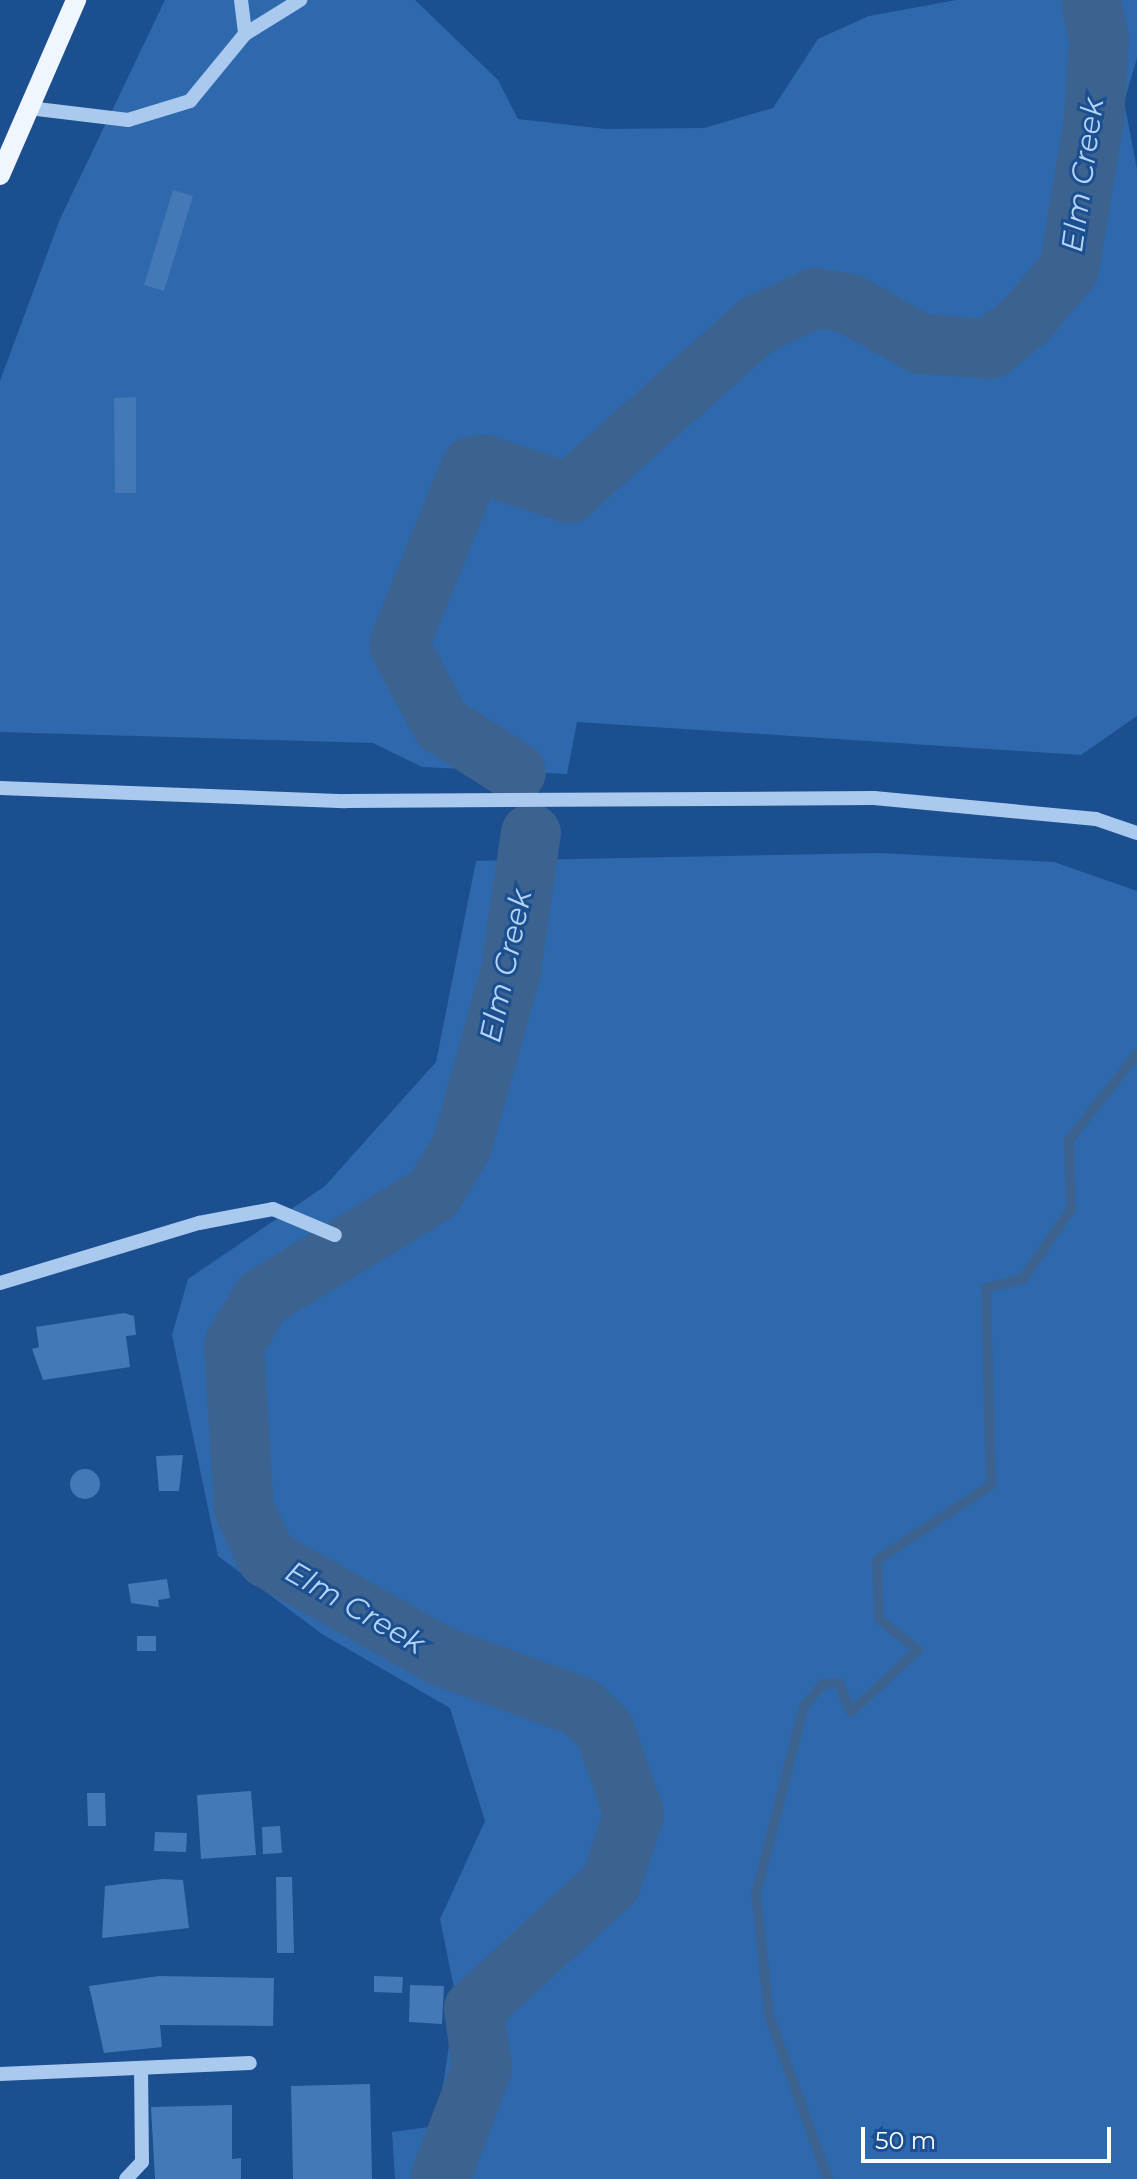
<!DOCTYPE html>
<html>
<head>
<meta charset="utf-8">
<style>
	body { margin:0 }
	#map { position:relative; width:1137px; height:2179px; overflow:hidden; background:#1b4f8f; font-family:Montserrat,sans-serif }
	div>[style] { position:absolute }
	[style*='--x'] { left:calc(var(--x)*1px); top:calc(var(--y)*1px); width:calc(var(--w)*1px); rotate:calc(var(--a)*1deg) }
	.green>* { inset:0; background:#2e69ad }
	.stream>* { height:10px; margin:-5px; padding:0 5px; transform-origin:5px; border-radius:5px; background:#3c6290 }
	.river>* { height:60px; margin:-30px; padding:0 30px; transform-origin:30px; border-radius:30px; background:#3c6290 }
	.building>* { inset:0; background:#4478b7 }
	.round { border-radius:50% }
	.minor>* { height:14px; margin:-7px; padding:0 7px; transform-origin:7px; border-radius:7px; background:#a9c9ee }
	.major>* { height:20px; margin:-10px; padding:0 10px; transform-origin:10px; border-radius:10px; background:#f0f6ff }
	span { translate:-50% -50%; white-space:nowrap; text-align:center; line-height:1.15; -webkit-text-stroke:6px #1b4f8f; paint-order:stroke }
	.water-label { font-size:30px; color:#b5d3f5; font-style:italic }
	.scale { position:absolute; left:861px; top:2127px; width:250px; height:36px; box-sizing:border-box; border:4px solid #fff; border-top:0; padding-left:10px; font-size:24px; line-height:28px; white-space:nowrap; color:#fff; -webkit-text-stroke:6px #1b4f8f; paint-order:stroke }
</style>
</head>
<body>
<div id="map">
	<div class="green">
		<i style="clip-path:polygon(165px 0,415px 0,498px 80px,518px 119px,605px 129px,704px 128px,773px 108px,818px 39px,869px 16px,957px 0,1137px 0,1137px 58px,1124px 102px,1137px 169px,1137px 716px,1081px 755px,577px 722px,567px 774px,422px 767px,373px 743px,0 732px,0 381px,60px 219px)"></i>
		<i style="clip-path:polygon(879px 853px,1054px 862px,1137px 891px,1137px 2179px,395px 2179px,392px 2132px,437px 2126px,456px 1998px,440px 1919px,485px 1821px,450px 1708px,322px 1634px,218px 1556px,172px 1335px,188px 1279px,325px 1186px,436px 1062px,476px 861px)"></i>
	</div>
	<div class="stream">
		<i style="--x:828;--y:2179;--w:174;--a:-109.8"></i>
		<i style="--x:769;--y:2015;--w:122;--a:-96.1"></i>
		<i style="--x:756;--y:1894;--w:194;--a:-75.7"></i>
		<i style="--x:804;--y:1706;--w:29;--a:-49"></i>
		<i style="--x:823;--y:1684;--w:16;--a:-4"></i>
		<i style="--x:839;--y:1683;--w:31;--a:68"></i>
		<i style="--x:851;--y:1712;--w:91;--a:-42.8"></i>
		<i style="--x:918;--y:1650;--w:50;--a:-141.5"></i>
		<i style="--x:879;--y:1619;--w:59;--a:-91.9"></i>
		<i style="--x:877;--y:1560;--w:136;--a:-33.3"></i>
		<i style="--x:991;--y:1485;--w:197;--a:-91.5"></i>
		<i style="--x:986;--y:1288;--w:38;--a:-14"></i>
		<i style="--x:1023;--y:1279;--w:85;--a:-55.6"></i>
		<i style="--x:1071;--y:1209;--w:69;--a:-91.7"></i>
		<i style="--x:1069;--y:1140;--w:110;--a:-51.7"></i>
	</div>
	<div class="river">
		<i style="--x:516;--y:772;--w:89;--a:-147.4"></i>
		<i style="--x:441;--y:724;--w:89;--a:-118"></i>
		<i style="--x:399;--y:645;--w:192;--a:-68"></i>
		<i style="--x:471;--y:467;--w:14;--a:-8"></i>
		<i style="--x:485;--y:465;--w:89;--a:18.4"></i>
		<i style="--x:569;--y:493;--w:252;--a:-41.8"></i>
		<i style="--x:757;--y:325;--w:64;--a:-25"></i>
		<i style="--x:815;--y:298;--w:33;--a:9"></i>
		<i style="--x:848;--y:303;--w:84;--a:29.3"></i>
		<i style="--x:921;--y:344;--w:69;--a:4.1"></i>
		<i style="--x:990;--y:349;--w:46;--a:-38.9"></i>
		<i style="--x:1026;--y:320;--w:67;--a:-49.9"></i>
		<i style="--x:1069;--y:269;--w:151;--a:-80.5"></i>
		<i style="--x:1094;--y:120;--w:79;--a:-86.4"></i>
		<i style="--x:1099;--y:41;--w:42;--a:-101"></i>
		<i style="--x:440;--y:2179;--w:119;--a:-69.3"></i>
		<i style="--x:482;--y:2068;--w:60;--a:-97.7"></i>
		<i style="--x:474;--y:2009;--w:186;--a:-42.6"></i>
		<i style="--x:611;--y:1883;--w:73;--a:-71.6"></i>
		<i style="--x:634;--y:1814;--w:88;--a:-109.3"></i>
		<i style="--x:605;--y:1731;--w:34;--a:-135"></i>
		<i style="--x:581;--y:1707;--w:149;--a:-160"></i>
		<i style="--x:441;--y:1656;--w:200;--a:-150.6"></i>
		<i style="--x:267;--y:1558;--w:54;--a:-115.1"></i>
		<i style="--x:244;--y:1509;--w:164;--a:-93.5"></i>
		<i style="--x:234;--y:1345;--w:55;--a:-59.2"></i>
		<i style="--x:262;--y:1298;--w:200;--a:-31.3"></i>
		<i style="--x:433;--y:1194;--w:56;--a:-58.9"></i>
		<i style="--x:462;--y:1146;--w:183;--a:-74.4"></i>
		<i style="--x:511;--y:970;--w:138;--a:-81.7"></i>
	</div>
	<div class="building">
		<i style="clip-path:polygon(173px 190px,193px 196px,164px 291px,144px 285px)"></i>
		<i style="clip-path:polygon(136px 397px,136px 493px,115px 493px,114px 398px)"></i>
		<i style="clip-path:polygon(124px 1313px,134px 1316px,136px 1335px,126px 1336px,130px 1367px,43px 1380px,32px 1349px,39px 1347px,36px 1327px)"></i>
		<i style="clip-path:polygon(183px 1455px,179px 1491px,159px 1491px,156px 1456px)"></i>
		<i class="round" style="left:70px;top:1469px;width:30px;height:30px"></i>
		<i style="clip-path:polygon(167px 1579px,170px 1598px,158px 1600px,159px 1607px,131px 1603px,128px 1584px)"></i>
		<i style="clip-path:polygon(137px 1636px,156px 1636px,156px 1651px,137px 1651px)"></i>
		<i style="clip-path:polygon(251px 1791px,256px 1855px,201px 1859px,197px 1795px)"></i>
		<i style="clip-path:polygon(87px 1793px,105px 1793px,106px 1826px,88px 1826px)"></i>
		<i style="clip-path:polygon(280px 1826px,282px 1853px,263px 1854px,262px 1827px)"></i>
		<i style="clip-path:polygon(155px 1832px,187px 1833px,186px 1852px,154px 1851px)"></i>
		<i style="clip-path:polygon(276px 1877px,292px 1877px,294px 1953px,277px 1953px)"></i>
		<i style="clip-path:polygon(163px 1879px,183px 1880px,189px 1928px,102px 1938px,105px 1886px)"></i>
		<i style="clip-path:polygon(159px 1976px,274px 1978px,273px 2026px,160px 2025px,162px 2047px,104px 2053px,89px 1986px)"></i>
		<i style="clip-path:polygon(374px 1976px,403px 1977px,402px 1993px,374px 1992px)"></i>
		<i style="clip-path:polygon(410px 1985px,444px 1986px,442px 2024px,409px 2022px)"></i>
		<i style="clip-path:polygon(370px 2084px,372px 2179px,293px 2179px,291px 2086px)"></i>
		<i style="clip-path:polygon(232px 2105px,232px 2159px,241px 2158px,241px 2179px,155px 2179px,151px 2107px)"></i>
	</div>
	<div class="minor">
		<i style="--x:241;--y:0;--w:34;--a:83"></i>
		<i style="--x:29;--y:108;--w:100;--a:6.9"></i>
		<i style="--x:128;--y:120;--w:65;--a:-17"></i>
		<i style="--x:190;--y:101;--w:87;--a:-50.6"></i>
		<i style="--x:245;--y:34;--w:65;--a:-31.7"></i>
		<i style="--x:0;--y:788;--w:345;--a:2.2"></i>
		<i style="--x:345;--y:801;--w:529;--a:-0.32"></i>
		<i style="--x:874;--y:798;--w:223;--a:5.4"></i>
		<i style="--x:1096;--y:819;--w:43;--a:18.9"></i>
		<i style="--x:0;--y:1283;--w:208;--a:-16.8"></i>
		<i style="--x:199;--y:1223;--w:75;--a:-10.7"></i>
		<i style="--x:273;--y:1209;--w:67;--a:22.8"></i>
		<i style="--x:0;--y:2074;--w:250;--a:-2.5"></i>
		<i style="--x:126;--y:2179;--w:23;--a:-47"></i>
		<i style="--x:142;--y:2162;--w:94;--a:-90.6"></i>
	</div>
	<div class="major">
		<i style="--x:0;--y:175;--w:191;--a:-66.5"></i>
	</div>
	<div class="water-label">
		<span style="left:1083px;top:175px;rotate:-82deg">Elm Creek</span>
		<span style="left:506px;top:966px;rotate:-78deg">Elm Creek</span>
		<span style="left:355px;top:1608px;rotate:30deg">Elm Creek</span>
	</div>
	<div class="scale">50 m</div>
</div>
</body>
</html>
